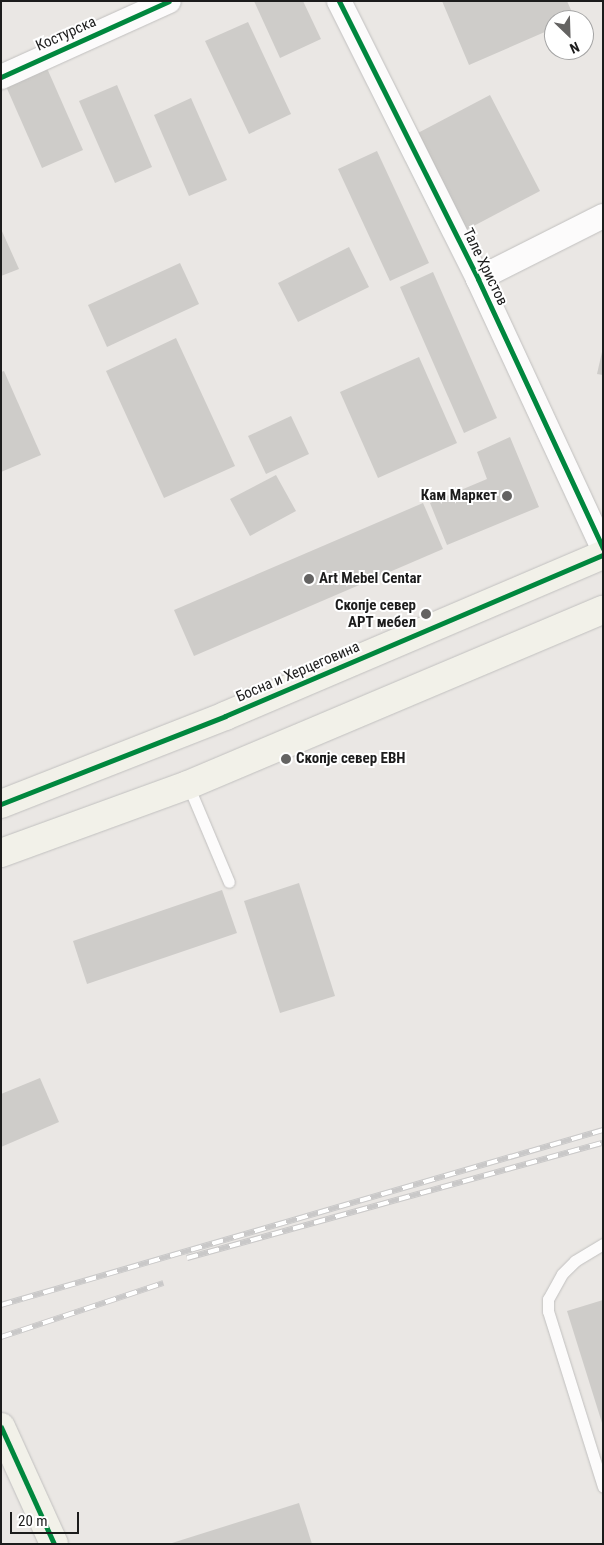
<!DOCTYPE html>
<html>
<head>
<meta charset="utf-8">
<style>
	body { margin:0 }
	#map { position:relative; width:604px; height:1545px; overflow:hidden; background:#eae7e4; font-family:"Roboto Condensed",sans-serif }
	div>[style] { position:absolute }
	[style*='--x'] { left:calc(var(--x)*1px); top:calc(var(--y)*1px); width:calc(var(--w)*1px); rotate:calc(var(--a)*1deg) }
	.building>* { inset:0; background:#ceccc9 }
	.roads { filter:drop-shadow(0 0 1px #c1c0bf) drop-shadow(0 0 1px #c1c0bf) }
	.lane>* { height:11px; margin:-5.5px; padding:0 5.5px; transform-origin:5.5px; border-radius:5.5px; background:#fcfbfb }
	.street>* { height:24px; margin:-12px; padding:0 12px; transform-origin:12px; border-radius:12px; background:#fcfbfb }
	.secondary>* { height:28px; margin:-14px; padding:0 14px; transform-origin:14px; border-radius:14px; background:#f2f1e9 }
	.rail>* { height:5.5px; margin-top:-2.75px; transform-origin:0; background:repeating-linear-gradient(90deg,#fff 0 11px,#c9c8c8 0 22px); box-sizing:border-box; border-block:1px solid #c9c8c8 }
	.cycleway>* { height:5px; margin:-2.5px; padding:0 2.5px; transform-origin:2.5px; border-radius:2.5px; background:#00873e }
	.dots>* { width:14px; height:14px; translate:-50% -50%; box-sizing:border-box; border:2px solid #fff; border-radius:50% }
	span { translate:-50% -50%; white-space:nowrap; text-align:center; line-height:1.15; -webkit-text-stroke:4px #fff; paint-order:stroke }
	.street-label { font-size:15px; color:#1c1c1c }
	.poi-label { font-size:15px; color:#1c1c1c; font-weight:700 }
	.right { translate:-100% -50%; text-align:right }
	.left { translate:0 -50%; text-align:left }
	.frame { position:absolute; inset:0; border:2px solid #1c1c1c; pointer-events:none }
	.north { position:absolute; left:544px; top:10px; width:50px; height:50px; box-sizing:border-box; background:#fff; border:1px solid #a4a4a4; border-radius:50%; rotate:156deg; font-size:14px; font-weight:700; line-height:20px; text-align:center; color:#1c1c1c }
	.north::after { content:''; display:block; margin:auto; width:18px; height:22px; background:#646362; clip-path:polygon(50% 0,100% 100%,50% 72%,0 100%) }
	.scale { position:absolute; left:10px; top:1512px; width:69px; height:22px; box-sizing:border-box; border:2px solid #1c1c1c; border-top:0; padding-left:6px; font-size:15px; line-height:18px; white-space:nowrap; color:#1c1c1c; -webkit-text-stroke:4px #fff; paint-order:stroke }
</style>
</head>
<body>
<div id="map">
	<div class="building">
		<i style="clip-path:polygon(254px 1px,303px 1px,321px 39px,280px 58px)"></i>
		<i style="clip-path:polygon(442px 1px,567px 1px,575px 19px,554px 20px,554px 28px,469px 65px)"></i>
		<i style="clip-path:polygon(248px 22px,291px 114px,249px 134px,205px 41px)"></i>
		<i style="clip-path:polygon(46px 66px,83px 150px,42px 168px,5px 84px)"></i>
		<i style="clip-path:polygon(117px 85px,152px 167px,115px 183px,79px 101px)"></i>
		<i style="clip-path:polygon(490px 95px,540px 191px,466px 230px,416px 134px)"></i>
		<i style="clip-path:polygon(191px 98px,227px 180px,189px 196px,154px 115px)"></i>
		<i style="clip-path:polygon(377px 151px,429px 263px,390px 281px,338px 169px)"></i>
		<i style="clip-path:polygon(1px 229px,19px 269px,1px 276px)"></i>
		<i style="clip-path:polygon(349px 247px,369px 287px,298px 322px,278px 283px)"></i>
		<i style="clip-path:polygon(180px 263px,199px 304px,107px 347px,88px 305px)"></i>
		<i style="clip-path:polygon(433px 272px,497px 418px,464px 433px,400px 287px)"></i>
		<i style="clip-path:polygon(176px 338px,235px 466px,164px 498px,106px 371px)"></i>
		<i style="clip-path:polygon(602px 352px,603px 353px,603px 375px,597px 374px)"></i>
		<i style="clip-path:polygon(419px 357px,457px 443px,378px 478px,340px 392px)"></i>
		<i style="clip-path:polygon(4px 371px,41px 455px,1px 472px,1px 372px)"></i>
		<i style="clip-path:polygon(291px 416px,309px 454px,266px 474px,248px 436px)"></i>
		<i style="clip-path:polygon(510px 437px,539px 507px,447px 545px,430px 503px,487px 479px,477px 452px)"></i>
		<i style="clip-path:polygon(276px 475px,296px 511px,250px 536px,230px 499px)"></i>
		<i style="clip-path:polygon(423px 503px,443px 549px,194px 656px,174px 610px)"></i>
		<i style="clip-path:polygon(299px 883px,335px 996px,280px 1013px,244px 901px)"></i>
		<i style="clip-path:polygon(222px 890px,237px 933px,87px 984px,73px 941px)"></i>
		<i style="clip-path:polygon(40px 1078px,59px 1122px,1px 1147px,1px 1094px)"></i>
		<i style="clip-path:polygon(603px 1300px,603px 1423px,602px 1423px,567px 1311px)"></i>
		<i style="clip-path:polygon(299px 1503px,312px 1544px,172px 1544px,172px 1543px)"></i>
	</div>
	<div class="roads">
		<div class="lane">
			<i style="--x:188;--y:785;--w:105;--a:67.1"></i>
			<i style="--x:603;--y:1244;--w:33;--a:149"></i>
			<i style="--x:575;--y:1261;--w:18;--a:135"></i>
			<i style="--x:562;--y:1274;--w:29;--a:119"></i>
			<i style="--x:548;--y:1299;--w:12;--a:90"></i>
			<i style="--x:548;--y:1311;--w:184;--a:72.6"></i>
		</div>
		<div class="street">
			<i style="--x:339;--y:1;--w:311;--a:63.4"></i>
			<i style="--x:478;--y:279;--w:297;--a:65.1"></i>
			<i style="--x:1;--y:77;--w:184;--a:-24.3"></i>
			<i style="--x:478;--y:279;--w:140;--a:-26.7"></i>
		</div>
		<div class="secondary">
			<i style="--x:1;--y:804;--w:241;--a:-21.4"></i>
			<i style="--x:225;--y:716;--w:411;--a:-23.1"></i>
			<i style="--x:1;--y:853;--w:199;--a:-20"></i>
			<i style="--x:188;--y:785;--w:450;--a:-22.9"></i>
			<i style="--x:1;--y:1427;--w:128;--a:65.6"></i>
		</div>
	</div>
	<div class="rail">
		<i style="--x:187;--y:1258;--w:432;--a:-15.5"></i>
		<i style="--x:1;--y:1305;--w:627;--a:-16.21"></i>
		<i style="--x:1;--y:1337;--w:171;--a:-18.4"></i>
	</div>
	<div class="cycleway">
		<i style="--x:339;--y:1;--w:311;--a:63.4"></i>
		<i style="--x:478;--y:279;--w:297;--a:65.1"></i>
		<i style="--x:1;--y:77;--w:184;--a:-24.3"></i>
		<i style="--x:1;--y:804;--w:241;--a:-21.4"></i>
		<i style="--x:225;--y:716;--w:411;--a:-23.1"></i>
		<i style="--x:1;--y:1427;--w:128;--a:65.6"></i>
	</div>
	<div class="dots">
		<i style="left:507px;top:496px;background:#646362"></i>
		<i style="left:309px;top:579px;background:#646362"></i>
		<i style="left:426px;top:614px;background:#646362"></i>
		<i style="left:286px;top:759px;background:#646362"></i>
	</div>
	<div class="street-label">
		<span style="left:66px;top:34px;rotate:-24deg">Костурска</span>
		<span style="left:485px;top:267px;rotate:64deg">Тале Христов</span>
		<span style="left:298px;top:672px;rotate:-23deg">Босна и Херцеговина</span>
	</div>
	<div class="poi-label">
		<span class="right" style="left:497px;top:496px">Кам Маркет</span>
		<span class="left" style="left:319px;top:579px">Art Mebel Centar</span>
		<span class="right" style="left:416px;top:614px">Скопје север<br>АРТ мебел</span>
		<span class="left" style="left:296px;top:759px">Скопје север ЕВН</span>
	</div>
	<div class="frame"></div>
	<div class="north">N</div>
	<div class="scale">20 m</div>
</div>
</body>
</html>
